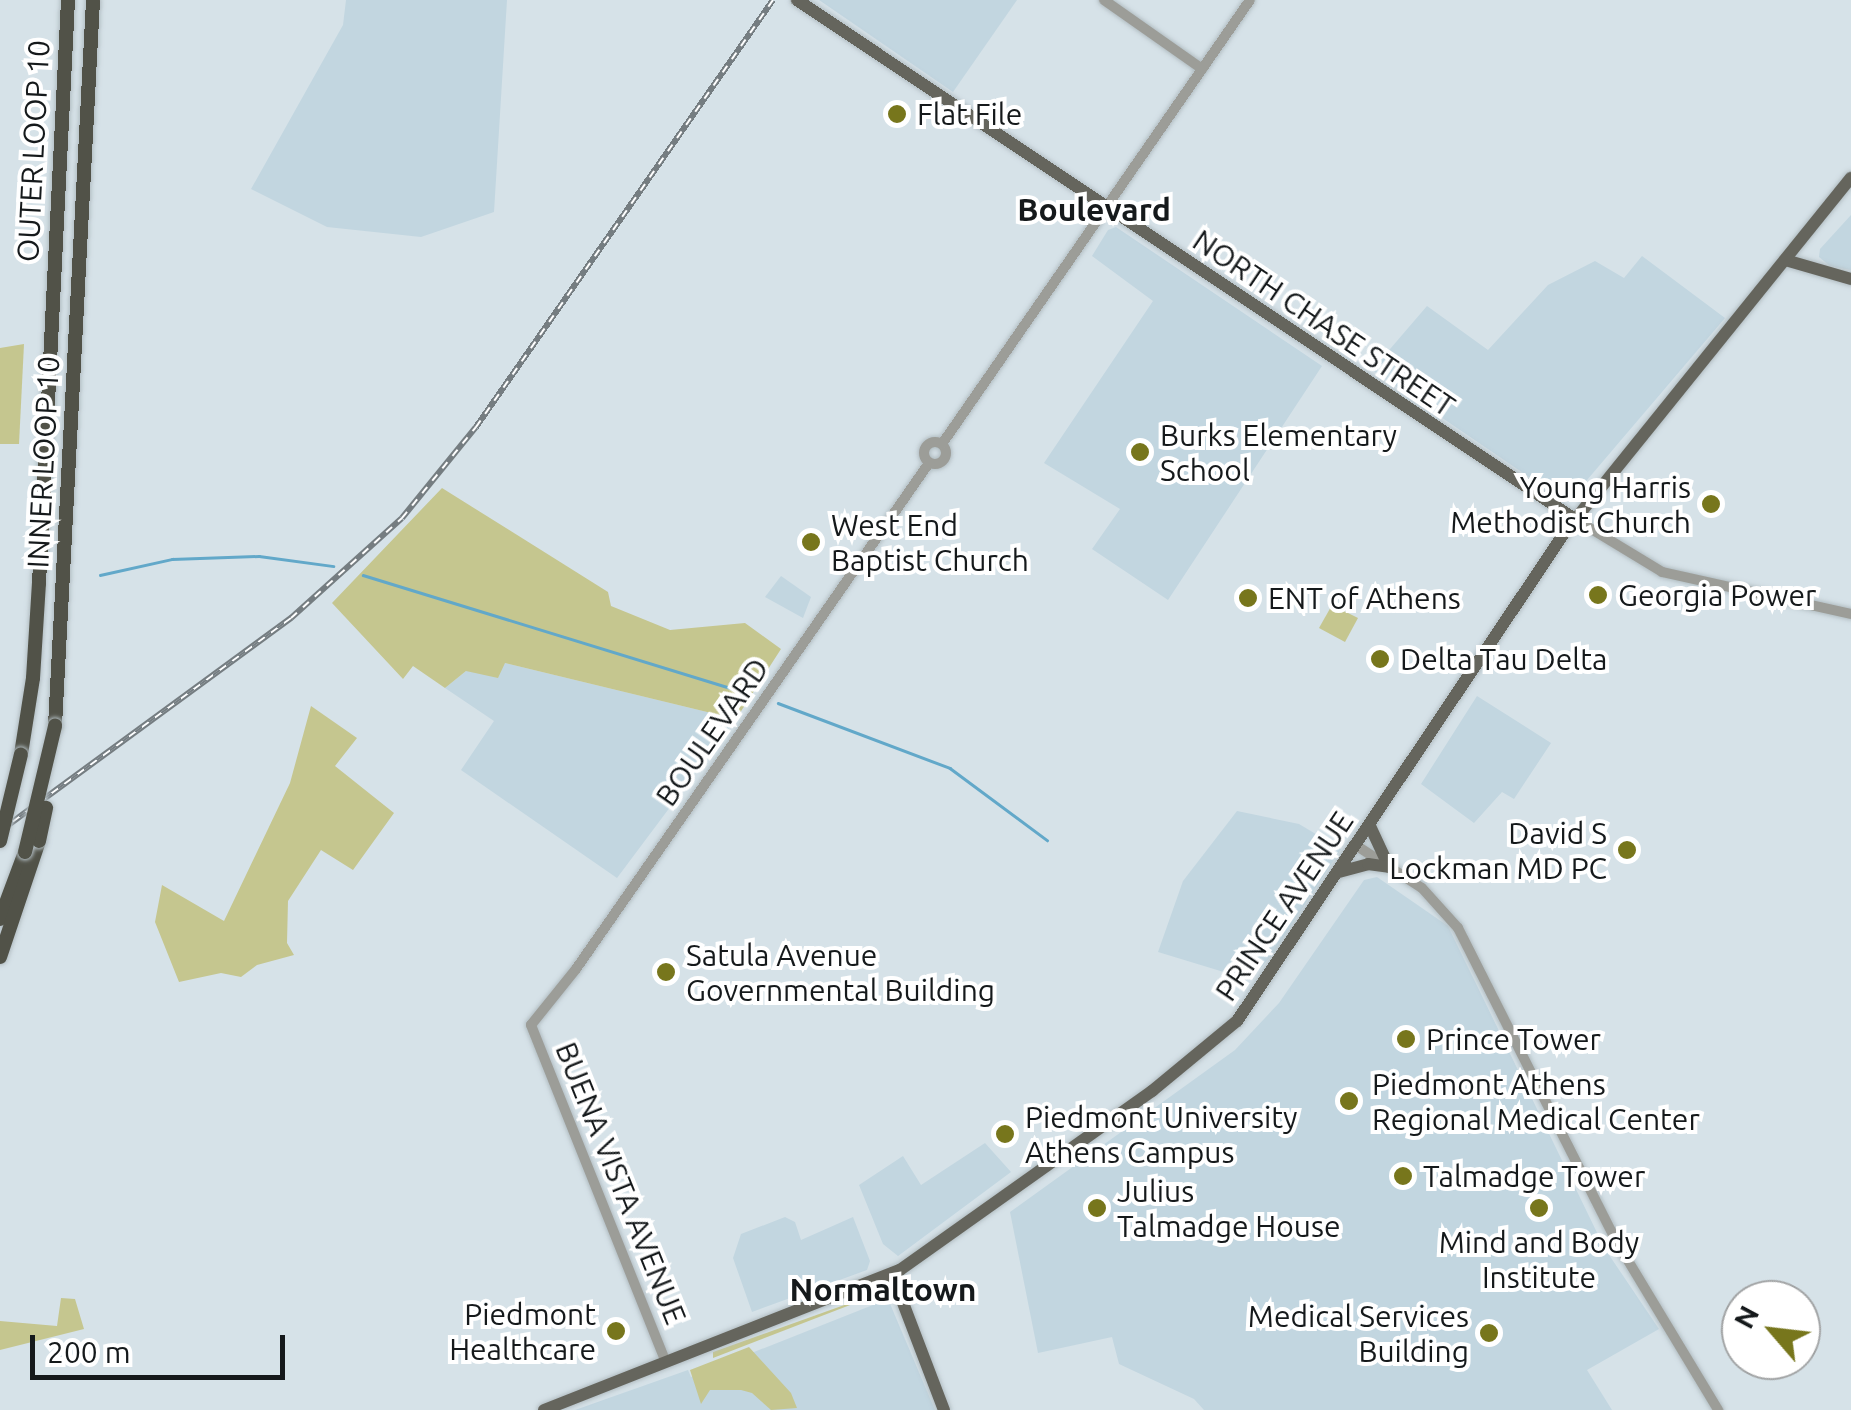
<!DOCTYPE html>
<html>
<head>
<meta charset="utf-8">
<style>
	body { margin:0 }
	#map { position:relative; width:1851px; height:1410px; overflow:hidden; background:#d6e2e8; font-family:Ubuntu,sans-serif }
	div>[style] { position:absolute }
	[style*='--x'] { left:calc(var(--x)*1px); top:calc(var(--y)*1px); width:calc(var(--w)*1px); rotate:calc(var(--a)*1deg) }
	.built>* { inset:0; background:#c2d6e0 }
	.green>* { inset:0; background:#c5c68f }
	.stream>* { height:2.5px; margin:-1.25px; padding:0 1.25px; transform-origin:1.25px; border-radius:1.25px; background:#62a8c9 }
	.roads { filter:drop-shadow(0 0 2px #b3bec3) drop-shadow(0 0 2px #b3bec3) }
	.minor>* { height:10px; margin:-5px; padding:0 5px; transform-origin:5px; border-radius:5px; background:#9c9d98 }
	.minor>.ring { margin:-5px; padding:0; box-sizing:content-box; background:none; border:10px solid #9c9d98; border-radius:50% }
	.major>* { height:12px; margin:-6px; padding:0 6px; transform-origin:6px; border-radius:6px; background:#65655d }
	.highway>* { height:14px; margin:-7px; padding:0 7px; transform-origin:7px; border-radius:7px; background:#515248 }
	.rail>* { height:6px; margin-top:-3px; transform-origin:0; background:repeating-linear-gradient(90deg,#fff 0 8px,#757d81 0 16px); box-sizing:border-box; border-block:2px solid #757d81 }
	.bridges { filter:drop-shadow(0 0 2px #b3bec3) drop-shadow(0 0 2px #b3bec3) }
	.highway-bridge>* { height:14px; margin:-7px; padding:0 7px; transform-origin:7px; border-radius:7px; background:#515248 }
	.dots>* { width:28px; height:28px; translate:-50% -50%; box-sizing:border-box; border:5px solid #fff; border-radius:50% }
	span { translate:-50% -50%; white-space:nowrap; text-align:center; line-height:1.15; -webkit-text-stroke:8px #fff; paint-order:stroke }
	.poi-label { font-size:30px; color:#15191b }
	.left { translate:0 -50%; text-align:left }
	.right { translate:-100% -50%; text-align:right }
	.street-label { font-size:30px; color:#15191b }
	.neighbourhood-label { font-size:32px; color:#15191b; font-weight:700 }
	.north { position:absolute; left:1721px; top:1280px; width:100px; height:100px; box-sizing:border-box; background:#fff; border:2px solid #a1a3a4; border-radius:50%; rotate:298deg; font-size:28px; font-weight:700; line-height:40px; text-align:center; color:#15191b }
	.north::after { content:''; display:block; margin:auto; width:35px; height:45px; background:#77761c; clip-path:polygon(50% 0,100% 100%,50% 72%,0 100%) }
	.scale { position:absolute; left:30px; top:1335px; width:255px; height:45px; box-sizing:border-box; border:5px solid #15191b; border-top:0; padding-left:12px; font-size:30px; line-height:35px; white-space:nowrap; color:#15191b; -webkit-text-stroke:8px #fff; paint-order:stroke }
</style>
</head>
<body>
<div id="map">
	<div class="built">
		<i style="clip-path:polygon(346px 0,507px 0,494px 212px,421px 237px,327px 227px,251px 189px,343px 25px)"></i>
		<i style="clip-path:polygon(819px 0,1017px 0,953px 92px)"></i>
		<i style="clip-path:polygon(1851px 215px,1851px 270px,1830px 266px,1819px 257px,1820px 249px)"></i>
		<i style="clip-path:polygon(1116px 227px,1322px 366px,1168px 600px,1092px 549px,1120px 509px,1044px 463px,1153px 301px,1092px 256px,1108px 230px)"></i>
		<i style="clip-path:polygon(1642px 256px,1725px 318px,1570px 500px,1557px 496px,1372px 370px,1427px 306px,1488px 350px,1548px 285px,1595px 261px,1624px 278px)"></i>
		<i style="clip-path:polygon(781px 576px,811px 597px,803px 618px,765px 597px)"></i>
		<i style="clip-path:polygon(505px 663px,736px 719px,617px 878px,461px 770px,494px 721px,445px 688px,466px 671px)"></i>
		<i style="clip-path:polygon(1477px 696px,1551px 743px,1514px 799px,1502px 792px,1474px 823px,1421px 784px)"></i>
		<i style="clip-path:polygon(1237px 811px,1299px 824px,1341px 849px,1272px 955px,1250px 980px,1158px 952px,1183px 881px)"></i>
		<i style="clip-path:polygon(1377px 877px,1448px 926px,1605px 1249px,1659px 1329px,1587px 1370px,1612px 1410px,1204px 1410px,1194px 1399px,1119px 1364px,1112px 1337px,1038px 1353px,1010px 1212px,1235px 1050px,1279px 1003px,1364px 880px)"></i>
		<i style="clip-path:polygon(985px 1143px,1011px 1172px,898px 1256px,883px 1244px,859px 1185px,903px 1156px,921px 1185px)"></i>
		<i style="clip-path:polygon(785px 1217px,795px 1222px,801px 1240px,853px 1217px,870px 1261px,867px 1270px,752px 1312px,733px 1258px,741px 1234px)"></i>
		<i style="clip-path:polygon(888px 1299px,935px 1410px,575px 1410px,688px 1370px,691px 1377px)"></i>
	</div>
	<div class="green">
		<i style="clip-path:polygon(24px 344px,19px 444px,0 444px,0 348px)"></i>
		<i style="clip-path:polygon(442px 488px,608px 592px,611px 606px,670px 630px,745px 623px,781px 649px,736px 719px,505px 663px,498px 678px,466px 671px,445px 688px,413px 666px,403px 679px,332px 603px)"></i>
		<i style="clip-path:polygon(1332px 605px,1358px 618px,1345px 642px,1319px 628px)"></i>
		<i style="clip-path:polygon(311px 706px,357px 738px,335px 766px,394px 813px,353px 870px,321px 850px,288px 901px,287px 943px,294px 955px,257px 965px,241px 977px,221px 973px,179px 982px,155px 922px,162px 885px,224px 921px,290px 783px)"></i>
		<i style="clip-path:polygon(875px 1294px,876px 1295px,713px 1358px,713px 1352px)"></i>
		<i style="clip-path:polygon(61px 1298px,75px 1299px,84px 1329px,0 1350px,0 1321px,57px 1326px)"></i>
		<i style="clip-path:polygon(749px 1347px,791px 1393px,797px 1408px,771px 1410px,752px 1393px,741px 1390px,710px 1390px,701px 1404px,690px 1370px)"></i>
	</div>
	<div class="stream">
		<i style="--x:100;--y:575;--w:74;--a:-12.5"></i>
		<i style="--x:172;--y:559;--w:87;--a:-2"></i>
		<i style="--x:259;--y:556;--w:75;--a:7.7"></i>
		<i style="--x:363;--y:575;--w:401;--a:17.1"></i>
		<i style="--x:778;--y:703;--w:184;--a:20.7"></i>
		<i style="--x:950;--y:768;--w:121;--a:36.6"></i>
	</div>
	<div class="roads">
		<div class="minor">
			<i style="--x:1104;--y:0;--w:120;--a:35.1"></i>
			<i class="ring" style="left:924px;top:442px;width:12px;height:12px"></i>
			<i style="--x:942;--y:444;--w:540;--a:-55.25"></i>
			<i style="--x:1575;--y:519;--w:102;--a:31.3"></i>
			<i style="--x:1662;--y:572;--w:194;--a:12.5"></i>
			<i style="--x:1357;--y:846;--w:77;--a:32.9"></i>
			<i style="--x:1422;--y:888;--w:54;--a:48"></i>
			<i style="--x:1458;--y:928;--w:348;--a:63.2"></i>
			<i style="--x:1615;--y:1239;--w:200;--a:58.9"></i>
			<i style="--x:665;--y:1360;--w:361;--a:-111.8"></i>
			<i style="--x:531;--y:1025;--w:72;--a:-51.2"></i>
			<i style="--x:576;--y:969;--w:617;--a:-55.1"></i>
		</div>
		<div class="major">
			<i style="--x:797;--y:0;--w:935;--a:33.71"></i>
			<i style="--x:1785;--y:260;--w:69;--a:16.1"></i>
			<i style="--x:1370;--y:826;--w:45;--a:65.1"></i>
			<i style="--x:1339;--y:872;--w:30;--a:-15"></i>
			<i style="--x:1368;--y:864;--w:21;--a:8"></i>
			<i style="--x:892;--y:1274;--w:146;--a:69.1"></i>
			<i style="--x:544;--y:1410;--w:383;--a:-21.5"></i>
			<i style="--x:900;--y:1270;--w:309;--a:-35.4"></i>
			<i style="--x:1152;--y:1091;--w:110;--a:-39.5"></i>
			<i style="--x:1237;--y:1021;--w:589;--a:-56.15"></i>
			<i style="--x:1565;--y:532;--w:455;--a:-51.1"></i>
		</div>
		<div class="highway">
			<i style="--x:55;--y:726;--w:727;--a:-87"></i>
			<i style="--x:21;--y:754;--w:77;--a:-81"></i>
			<i style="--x:33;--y:678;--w:95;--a:-86.4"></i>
			<i style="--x:39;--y:583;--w:584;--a:-87.15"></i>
			<i style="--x:0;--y:919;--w:72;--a:-69.5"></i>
			<i style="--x:0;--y:957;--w:122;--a:-71.4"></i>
		</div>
	</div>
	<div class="rail">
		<i style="--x:0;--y:831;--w:361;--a:-36.2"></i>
		<i style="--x:291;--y:618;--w:149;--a:-42"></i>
		<i style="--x:402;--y:518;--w:117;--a:-50.9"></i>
		<i style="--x:476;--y:427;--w:520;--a:-55.18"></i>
	</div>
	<div class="bridges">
		<div class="highway-bridge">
			<i style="--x:0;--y:841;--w:89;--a:-76.4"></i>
			<i style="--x:39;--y:841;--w:34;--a:-78"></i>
			<i style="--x:25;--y:852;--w:130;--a:-76.6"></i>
		</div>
	</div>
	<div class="dots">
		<i style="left:897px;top:114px;background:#77761c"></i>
		<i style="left:1140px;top:452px;background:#77761c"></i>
		<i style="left:1711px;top:504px;background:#77761c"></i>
		<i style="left:811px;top:542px;background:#77761c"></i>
		<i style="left:1598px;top:595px;background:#77761c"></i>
		<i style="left:1248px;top:598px;background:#77761c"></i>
		<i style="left:1380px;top:659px;background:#77761c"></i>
		<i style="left:1627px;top:850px;background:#77761c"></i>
		<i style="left:666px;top:972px;background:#77761c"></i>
		<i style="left:1406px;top:1039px;background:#77761c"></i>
		<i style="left:1349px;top:1101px;background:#77761c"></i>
		<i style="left:1005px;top:1134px;background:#77761c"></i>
		<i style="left:1403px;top:1176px;background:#77761c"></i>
		<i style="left:1097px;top:1208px;background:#77761c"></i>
		<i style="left:1539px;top:1208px;background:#77761c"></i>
		<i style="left:616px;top:1331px;background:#77761c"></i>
		<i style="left:1489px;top:1333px;background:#77761c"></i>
	</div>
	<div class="poi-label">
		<span class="left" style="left:917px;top:114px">Flat File</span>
		<span class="left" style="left:1160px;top:452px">Burks Elementary<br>School</span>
		<span class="right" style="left:1691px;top:504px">Young Harris<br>Methodist Church</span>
		<span class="left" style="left:831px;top:542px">West End<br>Baptist Church</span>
		<span class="left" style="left:1618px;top:595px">Georgia Power</span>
		<span class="left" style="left:1268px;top:598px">ENT of Athens</span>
		<span class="left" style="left:1400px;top:659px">Delta Tau Delta</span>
		<span class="right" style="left:1607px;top:850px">David S<br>Lockman MD PC</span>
		<span class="left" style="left:686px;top:972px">Satula Avenue<br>Governmental Building</span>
		<span class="left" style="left:1426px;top:1039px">Prince Tower</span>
		<span class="left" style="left:1372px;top:1101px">Piedmont Athens<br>Regional Medical Center</span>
		<span class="left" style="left:1025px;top:1134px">Piedmont University<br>Athens Campus</span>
		<span class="left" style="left:1423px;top:1176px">Talmadge Tower</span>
		<span class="left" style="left:1117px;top:1208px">Julius<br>Talmadge House</span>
		<span style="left:1539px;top:1259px">Mind and Body<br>Institute</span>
		<span class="right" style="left:596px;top:1331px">Piedmont<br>Healthcare</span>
		<span class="right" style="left:1469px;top:1333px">Medical Services<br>Building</span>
	</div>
	<div class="street-label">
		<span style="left:33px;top:151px;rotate:-87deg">OUTER LOOP 10</span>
		<span style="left:1324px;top:323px;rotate:34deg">NORTH CHASE STREET</span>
		<span style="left:43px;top:462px;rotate:-87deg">INNER LOOP 10</span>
		<span style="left:712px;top:732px;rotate:-55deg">BOULEVARD</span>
		<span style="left:1284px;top:906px;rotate:-56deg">PRINCE AVENUE</span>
		<span style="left:621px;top:1183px;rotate:68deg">BUENA VISTA AVENUE</span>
	</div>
	<div class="neighbourhood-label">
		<span style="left:1094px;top:209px">Boulevard</span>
		<span style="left:883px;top:1289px">Normaltown</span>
	</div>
	<div class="north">N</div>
	<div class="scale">200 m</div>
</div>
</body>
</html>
